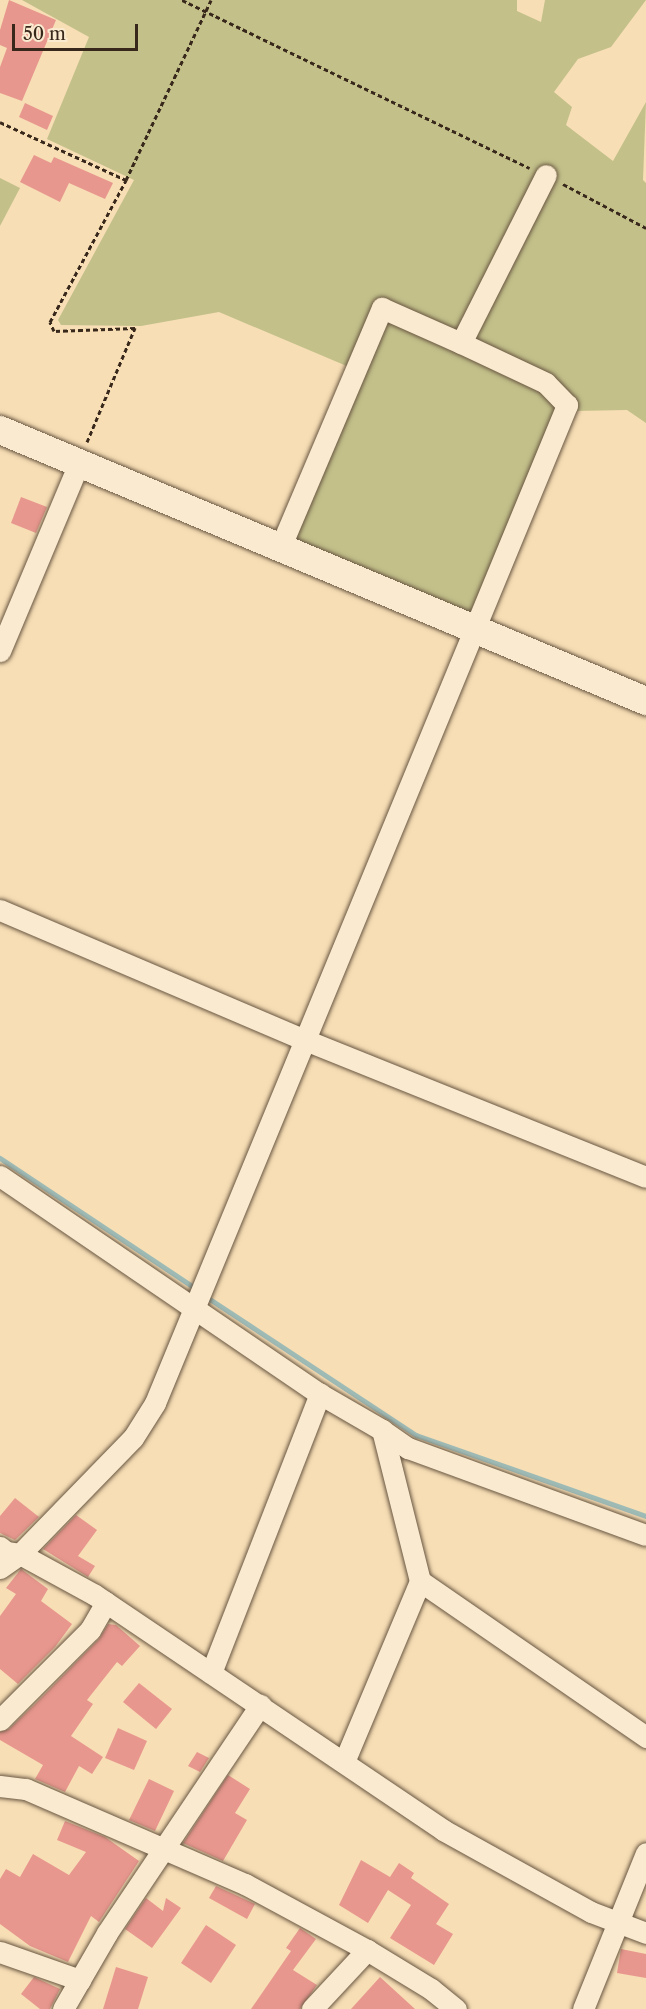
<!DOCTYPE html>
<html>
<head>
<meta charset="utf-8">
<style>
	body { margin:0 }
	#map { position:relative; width:646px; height:2009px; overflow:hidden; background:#f7deb5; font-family:"Libre Caslon Text",serif }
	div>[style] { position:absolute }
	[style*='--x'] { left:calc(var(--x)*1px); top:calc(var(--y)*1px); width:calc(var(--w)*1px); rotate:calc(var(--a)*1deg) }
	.green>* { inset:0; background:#c3c08a }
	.stream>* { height:5px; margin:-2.5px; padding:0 2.5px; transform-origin:2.5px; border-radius:2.5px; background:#9fbbb6 }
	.building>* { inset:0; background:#e8978e }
	.path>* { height:3px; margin-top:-1.5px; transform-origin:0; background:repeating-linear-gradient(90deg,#38281b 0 4.5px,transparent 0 7.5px) }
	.roads { filter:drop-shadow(0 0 2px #685642) drop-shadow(0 0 2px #685642) }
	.street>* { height:21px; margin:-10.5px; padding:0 10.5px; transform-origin:10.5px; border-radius:10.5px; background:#faeacf }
	.secondary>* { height:28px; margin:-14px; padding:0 14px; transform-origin:14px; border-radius:14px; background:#faeacf }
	span { translate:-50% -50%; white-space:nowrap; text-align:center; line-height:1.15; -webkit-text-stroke:4.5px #faeacf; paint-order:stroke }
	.scale { position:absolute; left:12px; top:24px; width:126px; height:27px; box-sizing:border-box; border:3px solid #38281b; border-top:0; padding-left:8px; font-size:18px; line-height:21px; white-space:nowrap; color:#38281b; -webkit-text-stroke:4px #faeacf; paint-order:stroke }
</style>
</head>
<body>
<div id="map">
	<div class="green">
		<i style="clip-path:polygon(22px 0,517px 0,517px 11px,541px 22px,545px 0,646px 0,611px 47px,578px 59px,554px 92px,572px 107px,566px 125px,613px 161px,646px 102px,643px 180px,646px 183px,646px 423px,627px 410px,574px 411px,552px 380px,381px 302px,349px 367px,219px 312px,141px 326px,61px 325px,58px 320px,134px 180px,47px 139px,89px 37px)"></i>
		<i style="clip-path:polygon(0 178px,20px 188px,0 226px)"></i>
		<i style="clip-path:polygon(386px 317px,542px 387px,560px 406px,471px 614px,291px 537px)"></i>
	</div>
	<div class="stream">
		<i style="--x:0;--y:1158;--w:238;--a:33.7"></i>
		<i style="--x:205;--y:1296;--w:253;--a:33.4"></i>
		<i style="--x:416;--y:1435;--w:244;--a:19.4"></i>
	</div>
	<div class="building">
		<i style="clip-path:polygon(9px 0,56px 20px,22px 101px,0 93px,0 67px,7px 48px,0 45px,0 30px)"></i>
		<i style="clip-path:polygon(25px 103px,53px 116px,47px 130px,19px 117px)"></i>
		<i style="clip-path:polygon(34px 155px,51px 163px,54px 157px,113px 183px,105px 199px,69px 183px,60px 202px,20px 182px)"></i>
		<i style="clip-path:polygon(21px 497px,47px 507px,36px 533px,11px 523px)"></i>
		<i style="clip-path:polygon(15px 1498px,39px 1517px,15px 1540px,0 1533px,0 1516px)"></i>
		<i style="clip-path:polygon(76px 1515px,97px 1530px,78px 1556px,95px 1566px,88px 1577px,43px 1549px)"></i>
		<i style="clip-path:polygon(21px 1569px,48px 1589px,41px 1601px,72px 1624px,55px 1647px,18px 1684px,0 1669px,0 1616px,16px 1594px,6px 1588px)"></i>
		<i style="clip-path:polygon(108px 1624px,116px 1625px,140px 1646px,122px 1666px,117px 1662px,87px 1700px,93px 1704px,71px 1736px,103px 1757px,92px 1774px,79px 1766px,65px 1792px,35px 1779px,43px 1765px,0 1740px,0 1732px,9px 1729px,36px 1703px,99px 1639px)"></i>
		<i style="clip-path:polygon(139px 1683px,172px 1709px,156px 1729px,123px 1702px)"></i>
		<i style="clip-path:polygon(118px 1728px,147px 1741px,134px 1770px,105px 1758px)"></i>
		<i style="clip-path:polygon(197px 1752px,209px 1758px,200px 1772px,188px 1766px)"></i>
		<i style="clip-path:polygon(228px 1775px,250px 1789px,235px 1813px,247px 1820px,223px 1861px,183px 1843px)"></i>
		<i style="clip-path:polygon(149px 1779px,174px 1791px,155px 1831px,129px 1820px)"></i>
		<i style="clip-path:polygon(65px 1821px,105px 1837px,139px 1861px,99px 1922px,91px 1916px,68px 1962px,30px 1946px,0 1924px,0 1879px,6px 1869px,20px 1877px,33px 1854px,69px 1875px,86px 1852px,57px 1840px)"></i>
		<i style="clip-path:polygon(361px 1860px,390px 1877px,399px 1863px,414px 1873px,411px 1878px,449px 1904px,436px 1924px,453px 1934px,434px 1965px,390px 1938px,411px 1905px,388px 1890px,368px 1923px,339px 1905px)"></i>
		<i style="clip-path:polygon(216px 1886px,255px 1904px,247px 1919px,209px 1898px)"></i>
		<i style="clip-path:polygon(146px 1898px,163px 1911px,166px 1898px,181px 1908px,152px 1948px,125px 1929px)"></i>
		<i style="clip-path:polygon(206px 1925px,236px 1945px,211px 1983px,181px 1963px)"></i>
		<i style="clip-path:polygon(300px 1928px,316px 1939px,293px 1970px,317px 1985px,300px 2009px,251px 2009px,291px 1951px,286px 1948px)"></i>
		<i style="clip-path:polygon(621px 1949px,646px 1954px,646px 1978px,617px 1973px)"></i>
		<i style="clip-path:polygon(116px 1967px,148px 1977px,138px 2009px,103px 2009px)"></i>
		<i style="clip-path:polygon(34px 1977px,60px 1989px,50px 2009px,40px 2009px,21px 1994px)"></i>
		<i style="clip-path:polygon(380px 1977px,415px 2009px,351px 2009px)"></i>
	</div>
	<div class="path">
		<i style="--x:182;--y:0;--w:386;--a:25.8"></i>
		<i style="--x:0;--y:122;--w:139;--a:24.7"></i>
		<i style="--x:563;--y:184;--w:94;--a:27.9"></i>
		<i style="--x:87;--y:442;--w:124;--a:-67.2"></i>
		<i style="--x:135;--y:328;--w:81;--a:177.9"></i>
		<i style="--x:54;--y:331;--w:10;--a:-114"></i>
		<i style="--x:50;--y:322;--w:161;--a:-61.8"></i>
		<i style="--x:126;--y:180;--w:199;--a:-64.7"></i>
	</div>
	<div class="roads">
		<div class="street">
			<i style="--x:280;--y:548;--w:261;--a:-67"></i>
			<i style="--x:382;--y:308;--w:86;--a:23.9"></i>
			<i style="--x:0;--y:651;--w:204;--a:-67.2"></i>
			<i style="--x:0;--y:910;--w:332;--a:23.1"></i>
			<i style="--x:305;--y:1040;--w:367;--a:21.9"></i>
			<i style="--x:0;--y:1176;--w:387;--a:34.3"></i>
			<i style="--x:0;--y:1547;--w:8;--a:40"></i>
			<i style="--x:6;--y:1552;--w:14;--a:8"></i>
			<i style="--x:20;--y:1554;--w:85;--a:28.7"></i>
			<i style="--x:95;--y:1595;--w:420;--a:34"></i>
			<i style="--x:443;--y:1830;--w:169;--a:29"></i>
			<i style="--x:591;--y:1912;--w:59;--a:20.9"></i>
			<i style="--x:0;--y:1568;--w:24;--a:-35"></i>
			<i style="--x:20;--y:1554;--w:162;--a:-45.8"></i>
			<i style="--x:133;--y:1438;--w:41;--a:-57.8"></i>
			<i style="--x:155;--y:1403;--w:1080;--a:-67.57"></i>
			<i style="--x:567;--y:405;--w:30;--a:-134"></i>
			<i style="--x:546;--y:383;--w:94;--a:-154.8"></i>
			<i style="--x:461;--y:343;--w:188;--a:-63.2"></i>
			<i style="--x:420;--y:1581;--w:156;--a:-104.1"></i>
			<i style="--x:382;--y:1430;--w:32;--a:35"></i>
			<i style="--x:408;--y:1448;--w:253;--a:20.1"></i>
			<i style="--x:211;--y:1673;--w:300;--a:-68.7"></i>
			<i style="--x:320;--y:1394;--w:72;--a:30.1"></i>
			<i style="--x:0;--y:1720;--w:127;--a:-45"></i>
			<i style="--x:90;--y:1630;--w:32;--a:-60"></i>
			<i style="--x:344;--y:1762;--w:196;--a:-67.2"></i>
			<i style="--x:420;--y:1581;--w:275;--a:34.6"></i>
			<i style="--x:0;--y:1786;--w:26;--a:7"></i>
			<i style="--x:26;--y:1789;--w:239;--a:23.5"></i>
			<i style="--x:245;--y:1884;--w:139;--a:28.4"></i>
			<i style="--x:367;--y:1950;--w:75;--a:31.4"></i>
			<i style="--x:431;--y:1989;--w:32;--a:39"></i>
			<i style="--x:0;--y:1952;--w:85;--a:19.3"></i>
			<i style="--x:63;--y:2009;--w:88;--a:-59.9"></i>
			<i style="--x:107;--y:1933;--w:275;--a:-56.1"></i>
			<i style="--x:312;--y:2009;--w:81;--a:-47"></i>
			<i style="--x:583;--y:2009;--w:168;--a:-68"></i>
		</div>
		<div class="secondary">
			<i style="--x:0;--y:430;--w:701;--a:22.76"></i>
		</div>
	</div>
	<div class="scale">50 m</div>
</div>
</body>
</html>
